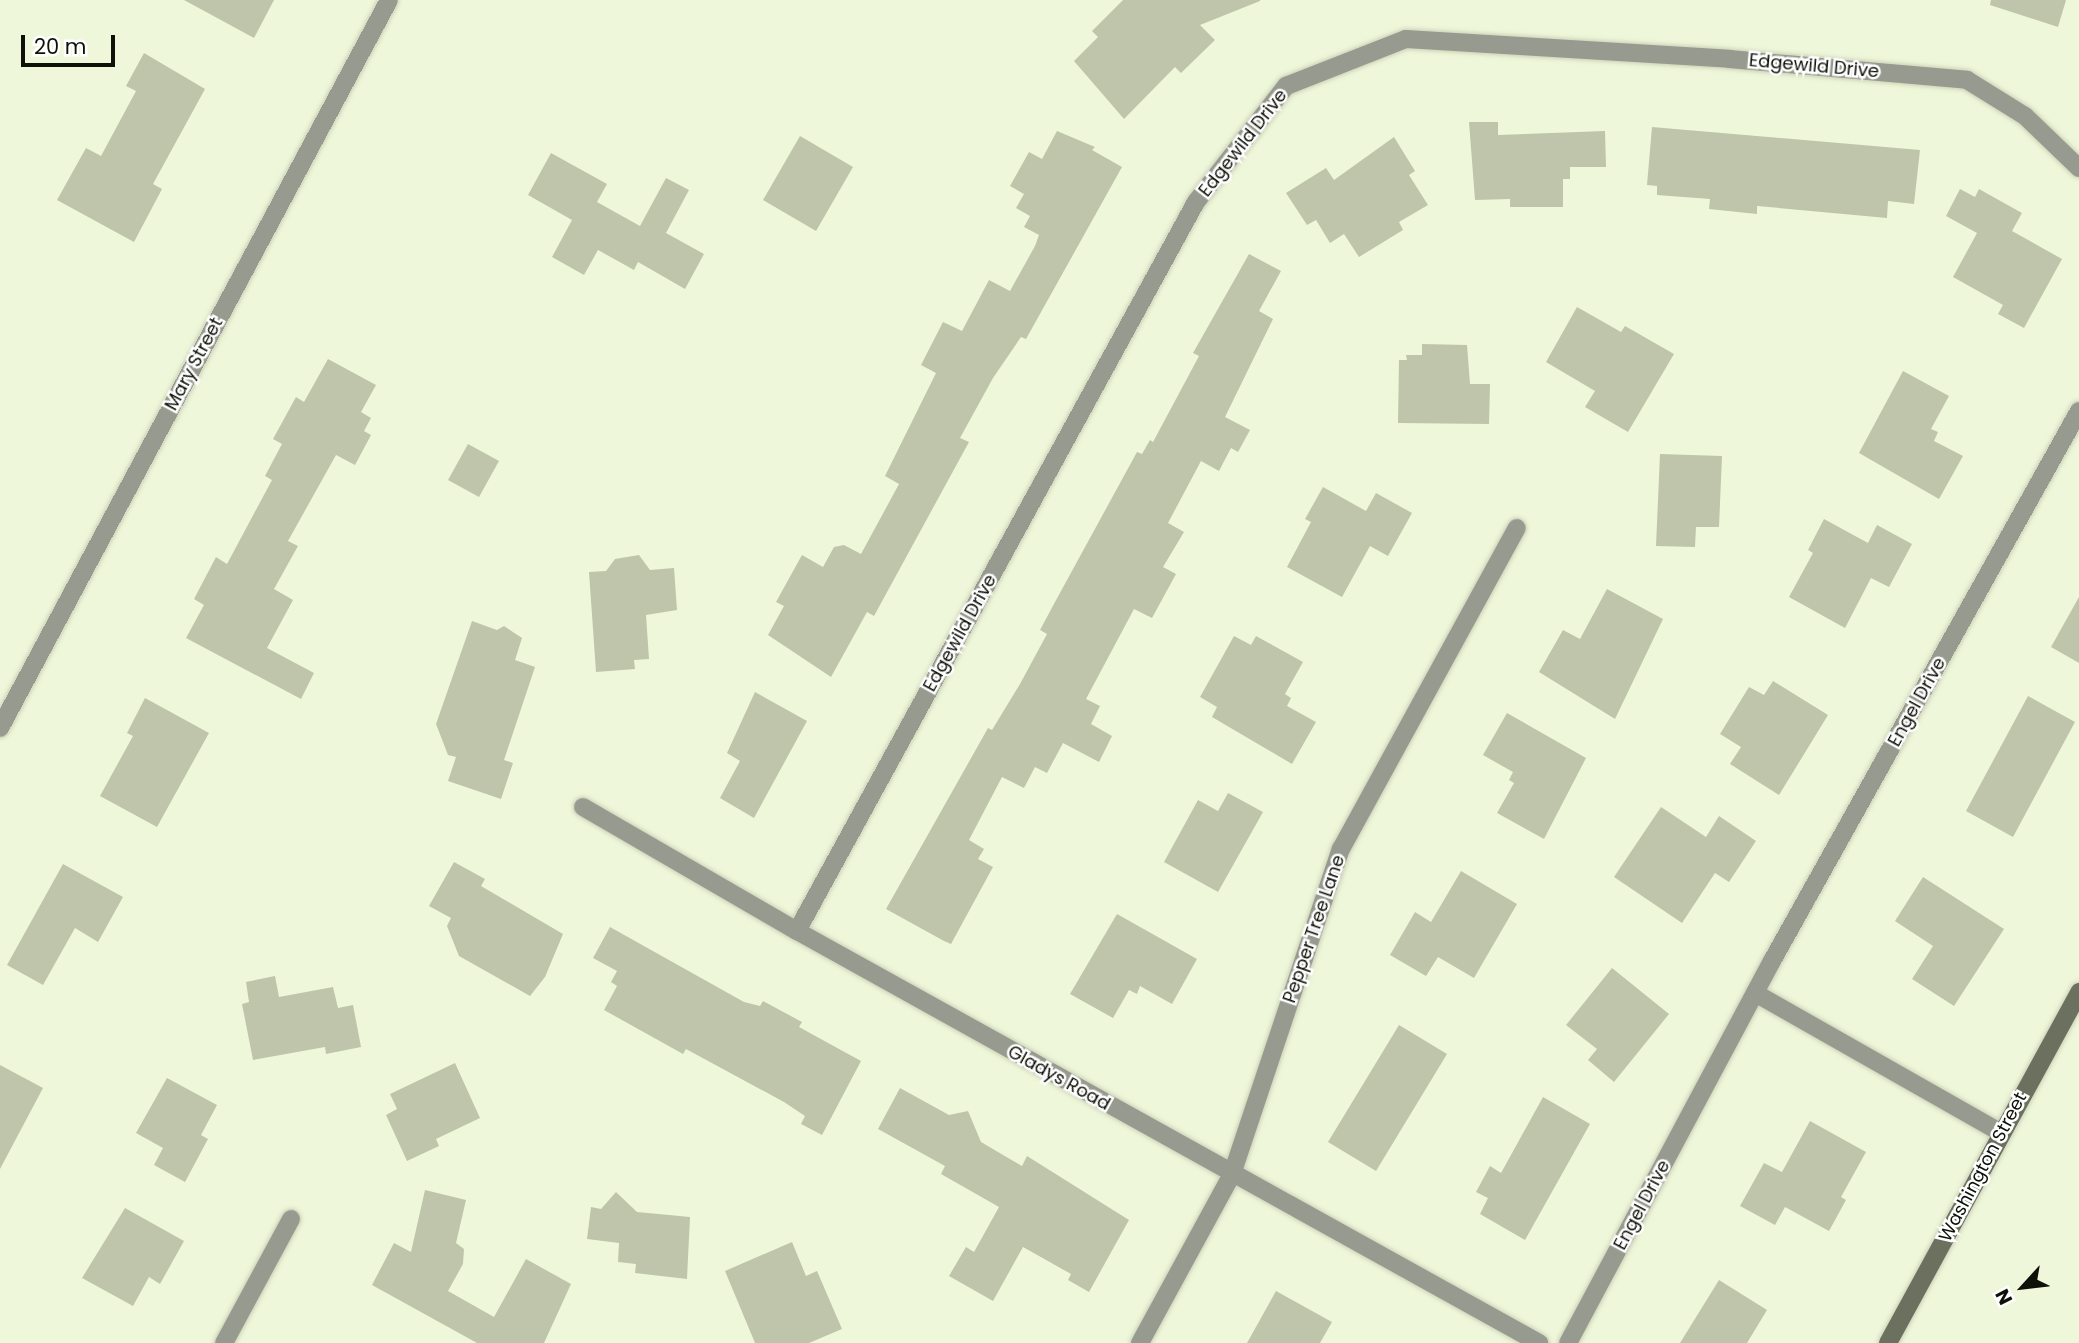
<!DOCTYPE html>
<html>
<head>
<meta charset="utf-8">
<style>
	body { margin:0 }
	#map { position:relative; width:2079px; height:1343px; overflow:hidden; background:#eff7da; font-family:Poppins,sans-serif }
	div>[style] { position:absolute }
	[style*='--x'] { left:calc(var(--x)*1px); top:calc(var(--y)*1px); width:calc(var(--w)*1px); rotate:calc(var(--a)*1deg) }
	.building>* { inset:0; background:#bec5aa }
	.roads { filter:drop-shadow(0 0 2px #cbd2b8) drop-shadow(0 0 2px #cbd2b8) }
	.street>* { height:18px; margin:-9px; padding:0 9px; transform-origin:9px; border-radius:9px; background:#979a8f }
	.secondary>* { height:18px; margin:-9px; padding:0 9px; transform-origin:9px; border-radius:9px; background:#6b705f }
	span { translate:-50% -50%; white-space:nowrap; text-align:center; line-height:1.15; -webkit-text-stroke:5px #fff; paint-order:stroke }
	.street-label { font-size:18px; color:#0e1108 }
	.north { position:absolute; left:1988px; top:1252px; width:70px; height:70px; -webkit-text-stroke:5px #fff; paint-order:stroke; rotate:243deg; font-size:19px; font-weight:700; line-height:28px; text-align:center; color:#0e1108 }
	.north::after { content:''; display:block; margin:auto; width:24px; height:32px; background:#0e1108; clip-path:polygon(50% 0,100% 100%,50% 72%,0 100%) }
	.scale { position:absolute; left:21px; top:35px; width:94px; height:32px; box-sizing:border-box; border:4px solid #0e1108; border-top:0; padding-left:9px; font-size:21px; line-height:24px; white-space:nowrap; color:#0e1108; -webkit-text-stroke:5px #fff; paint-order:stroke }
</style>
</head>
<body>
<div id="map">
	<div class="building">
		<i style="clip-path:polygon(184px 0,274px 0,254px 38px)"></i>
		<i style="clip-path:polygon(1123px 0,1260px 0,1260px 1px,1200px 25px,1215px 40px,1181px 73px,1175px 67px,1124px 119px,1074px 61px,1098px 37px,1092px 31px)"></i>
		<i style="clip-path:polygon(1991px 0,2066px 0,2058px 27px,1990px 5px)"></i>
		<i style="clip-path:polygon(144px 53px,205px 89px,153px 184px,162px 189px,134px 242px,57px 200px,86px 148px,101px 156px,136px 91px,126px 86px)"></i>
		<i style="clip-path:polygon(1469px 122px,1498px 122px,1498px 135px,1605px 131px,1606px 167px,1570px 167px,1570px 179px,1563px 179px,1563px 207px,1510px 207px,1510px 199px,1475px 200px)"></i>
		<i style="clip-path:polygon(1652px 127px,1920px 150px,1914px 204px,1888px 201px,1887px 218px,1757px 206px,1757px 214px,1709px 209px,1710px 199px,1657px 195px,1657px 186px,1647px 185px)"></i>
		<i style="clip-path:polygon(1057px 131px,1095px 147px,1092px 150px,1122px 167px,1026px 339px,1021px 337px,993px 378px,960px 438px,969px 442px,874px 616px,867px 612px,831px 677px,768px 635px,784px 606px,776px 602px,802px 555px,823px 567px,834px 547px,844px 545px,861px 554px,899px 484px,885px 476px,936px 373px,921px 365px,943px 322px,962px 331px,989px 280px,1010px 291px,1035px 246px,1039px 235px,1024px 227px,1030px 216px,1016px 208px,1024px 194px,1010px 186px,1029px 152px,1042px 159px)"></i>
		<i style="clip-path:polygon(800px 136px,853px 167px,816px 231px,763px 200px)"></i>
		<i style="clip-path:polygon(1394px 137px,1415px 171px,1409px 175px,1428px 205px,1399px 222px,1403px 230px,1359px 257px,1344px 234px,1330px 243px,1316px 220px,1307px 225px,1286px 193px,1326px 168px,1334px 180px)"></i>
		<i style="clip-path:polygon(551px 153px,607px 184px,597px 202px,640px 226px,666px 178px,689px 190px,666px 233px,704px 254px,685px 289px,638px 262px,634px 270px,598px 250px,584px 275px,552px 257px,572px 220px,528px 195px)"></i>
		<i style="clip-path:polygon(1960px 189px,1975px 197px,1979px 189px,2022px 213px,2012px 231px,2062px 259px,2024px 328px,1998px 314px,2003px 305px,1953px 277px,1977px 233px,1946px 216px)"></i>
		<i style="clip-path:polygon(1249px 254px,1281px 271px,1259px 311px,1273px 319px,1225px 417px,1250px 430px,1238px 452px,1231px 448px,1219px 471px,1201px 461px,1168px 523px,1184px 532px,1163px 567px,1176px 574px,1152px 618px,1134px 609px,1086px 699px,1100px 706px,1091px 724px,1112px 736px,1099px 762px,1063px 743px,1047px 773px,1035px 767px,1024px 788px,1002px 777px,969px 840px,984px 849px,978px 859px,993px 867px,951px 944px,944px 941px,886px 909px,988px 728px,992px 730px,1020px 684px,1047px 634px,1040px 630px,1055px 602px,1137px 452px,1142px 454px,1150px 440px,1153px 442px,1199px 356px,1193px 353px)"></i>
		<i style="clip-path:polygon(1577px 307px,1621px 332px,1625px 326px,1674px 354px,1628px 432px,1585px 407px,1595px 391px,1546px 362px)"></i>
		<i style="clip-path:polygon(1422px 344px,1467px 345px,1470px 384px,1490px 384px,1489px 424px,1398px 423px,1399px 360px,1407px 360px,1406px 355px,1422px 355px)"></i>
		<i style="clip-path:polygon(328px 359px,376px 385px,361px 412px,371px 418px,364px 431px,371px 435px,355px 465px,336px 455px,288px 541px,298px 546px,274px 589px,293px 600px,267px 648px,314px 673px,301px 699px,186px 638px,204px 605px,194px 599px,216px 557px,227px 564px,272px 480px,265px 476px,282px 444px,273px 439px,296px 397px,304px 402px)"></i>
		<i style="clip-path:polygon(1903px 371px,1949px 396px,1931px 429px,1938px 432px,1934px 441px,1963px 456px,1939px 499px,1859px 453px)"></i>
		<i style="clip-path:polygon(468px 444px,499px 461px,479px 497px,448px 480px)"></i>
		<i style="clip-path:polygon(1660px 454px,1722px 456px,1719px 527px,1696px 527px,1695px 547px,1656px 546px)"></i>
		<i style="clip-path:polygon(1323px 487px,1366px 511px,1376px 493px,1412px 513px,1388px 556px,1370px 546px,1342px 597px,1287px 567px,1311px 522px,1305px 519px)"></i>
		<i style="clip-path:polygon(1824px 519px,1868px 543px,1877px 525px,1912px 544px,1889px 587px,1871px 578px,1845px 628px,1789px 597px,1813px 553px,1808px 550px)"></i>
		<i style="clip-path:polygon(639px 555px,650px 570px,674px 568px,677px 610px,646px 615px,649px 659px,634px 660px,635px 669px,596px 672px,589px 572px,606px 571px,615px 559px)"></i>
		<i style="clip-path:polygon(1607px 589px,1663px 619px,1615px 719px,1539px 672px,1563px 630px,1580px 639px)"></i>
		<i style="clip-path:polygon(2079px 597px,2079px 663px,2051px 647px)"></i>
		<i style="clip-path:polygon(472px 621px,497px 630px,504px 626px,522px 638px,515px 660px,535px 667px,504px 760px,513px 763px,501px 799px,448px 781px,456px 757px,448px 755px,436px 724px)"></i>
		<i style="clip-path:polygon(1234px 636px,1251px 645px,1256px 636px,1303px 662px,1285px 694px,1291px 698px,1287px 706px,1316px 722px,1292px 764px,1212px 717px,1217px 707px,1200px 697px)"></i>
		<i style="clip-path:polygon(1773px 681px,1828px 715px,1779px 795px,1730px 764px,1741px 747px,1720px 734px,1749px 687px,1764px 695px)"></i>
		<i style="clip-path:polygon(755px 692px,807px 721px,754px 818px,720px 798px,740px 761px,727px 753px)"></i>
		<i style="clip-path:polygon(2028px 696px,2075px 722px,2013px 837px,1966px 811px)"></i>
		<i style="clip-path:polygon(145px 698px,209px 733px,157px 827px,100px 796px,133px 736px,127px 733px)"></i>
		<i style="clip-path:polygon(1507px 713px,1586px 758px,1544px 839px,1497px 813px,1514px 783px,1509px 780px,1513px 772px,1483px 755px)"></i>
		<i style="clip-path:polygon(1228px 793px,1263px 812px,1218px 892px,1164px 862px,1198px 800px,1218px 811px)"></i>
		<i style="clip-path:polygon(1661px 807px,1706px 837px,1719px 816px,1756px 841px,1729px 882px,1715px 873px,1682px 923px,1614px 877px)"></i>
		<i style="clip-path:polygon(454px 862px,485px 879px,481px 886px,563px 934px,545px 977px,530px 996px,459px 956px,447px 926px,451px 918px,429px 906px)"></i>
		<i style="clip-path:polygon(63px 864px,123px 897px,98px 942px,75px 928px,43px 985px,7px 965px)"></i>
		<i style="clip-path:polygon(1461px 871px,1517px 904px,1474px 978px,1438px 957px,1426px 976px,1390px 955px,1415px 912px,1431px 922px)"></i>
		<i style="clip-path:polygon(1923px 877px,2004px 929px,1954px 1006px,1912px 979px,1933px 946px,1895px 921px)"></i>
		<i style="clip-path:polygon(1117px 914px,1197px 959px,1172px 1004px,1140px 986px,1137px 994px,1129px 990px,1113px 1018px,1070px 994px)"></i>
		<i style="clip-path:polygon(610px 927px,744px 1002px,760px 1006px,763px 1001px,802px 1022px,799px 1027px,861px 1061px,822px 1135px,801px 1124px,805px 1116px,784px 1102px,686px 1049px,683px 1054px,604px 1010px,617px 986px,611px 982px,617px 971px,593px 958px)"></i>
		<i style="clip-path:polygon(1612px 968px,1669px 1014px,1614px 1082px,1588px 1060px,1597px 1049px,1566px 1025px)"></i>
		<i style="clip-path:polygon(275px 976px,279px 997px,333px 987px,338px 1008px,353px 1005px,361px 1047px,326px 1054px,325px 1047px,253px 1060px,242px 1004px,249px 1002px,246px 982px)"></i>
		<i style="clip-path:polygon(1399px 1025px,1447px 1054px,1376px 1171px,1328px 1142px)"></i>
		<i style="clip-path:polygon(455px 1063px,480px 1118px,436px 1139px,439px 1146px,407px 1161px,386px 1115px,397px 1109px,390px 1094px)"></i>
		<i style="clip-path:polygon(0 1065px,43px 1088px,0 1169px)"></i>
		<i style="clip-path:polygon(167px 1078px,217px 1105px,201px 1135px,208px 1139px,185px 1182px,154px 1165px,163px 1148px,136px 1133px)"></i>
		<i style="clip-path:polygon(900px 1088px,949px 1115px,968px 1111px,981px 1142px,1022px 1166px,1027px 1156px,1129px 1220px,1089px 1292px,1068px 1280px,1071px 1274px,1023px 1247px,993px 1301px,949px 1276px,966px 1247px,974px 1252px,999px 1207px,941px 1174px,945px 1166px,878px 1129px)"></i>
		<i style="clip-path:polygon(1543px 1097px,1590px 1124px,1525px 1240px,1480px 1214px,1488px 1198px,1476px 1192px,1490px 1166px,1501px 1173px)"></i>
		<i style="clip-path:polygon(1810px 1121px,1866px 1152px,1841px 1197px,1846px 1200px,1829px 1231px,1785px 1207px,1775px 1225px,1740px 1206px,1764px 1163px,1782px 1172px)"></i>
		<i style="clip-path:polygon(425px 1190px,466px 1200px,456px 1243px,464px 1249px,463px 1264px,448px 1291px,494px 1317px,526px 1259px,571px 1284px,544px 1343px,477px 1343px,372px 1285px,394px 1243px,411px 1252px)"></i>
		<i style="clip-path:polygon(616px 1192px,637px 1212px,690px 1217px,687px 1279px,635px 1273px,636px 1264px,618px 1262px,619px 1243px,587px 1239px,591px 1207px,601px 1209px)"></i>
		<i style="clip-path:polygon(125px 1208px,184px 1241px,160px 1284px,149px 1277px,133px 1306px,82px 1278px)"></i>
		<i style="clip-path:polygon(792px 1242px,806px 1276px,817px 1271px,842px 1329px,809px 1343px,755px 1343px,725px 1271px)"></i>
		<i style="clip-path:polygon(1719px 1280px,1767px 1310px,1747px 1343px,1680px 1343px)"></i>
		<i style="clip-path:polygon(1276px 1291px,1332px 1322px,1320px 1343px,1247px 1343px)"></i>
	</div>
	<div class="roads">
		<div class="street">
			<i style="--x:0;--y:728;--w:825;--a:-61.88"></i>
			<i style="--x:583;--y:807;--w:247;--a:30.1"></i>
			<i style="--x:797;--y:931;--w:849;--a:29.04"></i>
			<i style="--x:797;--y:931;--w:831;--a:-61.31"></i>
			<i style="--x:1196;--y:202;--w:147;--a:-52.2"></i>
			<i style="--x:1286;--y:86;--w:129;--a:-21.4"></i>
			<i style="--x:1406;--y:39;--w:324;--a:3.5"></i>
			<i style="--x:1729;--y:59;--w:239;--a:5"></i>
			<i style="--x:1967;--y:80;--w:68;--a:31.8"></i>
			<i style="--x:2025;--y:116;--w:75;--a:43.9"></i>
			<i style="--x:1755;--y:993;--w:283;--a:29.6"></i>
			<i style="--x:224;--y:1343;--w:141;--a:-61.6"></i>
			<i style="--x:1140;--y:1343;--w:192;--a:-61.4"></i>
			<i style="--x:1232;--y:1174;--w:343;--a:-71.5"></i>
			<i style="--x:1341;--y:849;--w:366;--a:-61.3"></i>
			<i style="--x:1568;--y:1343;--w:433;--a:-61.9"></i>
			<i style="--x:1772;--y:961;--w:630;--a:-60.83"></i>
		</div>
		<div class="secondary">
			<i style="--x:1888;--y:1343;--w:400;--a:-61.4"></i>
		</div>
	</div>
	<div class="street-label">
		<span style="left:1814px;top:66px;rotate:5deg">Edgewild Drive</span>
		<span style="left:1243px;top:143px;rotate:-52deg">Edgewild Drive</span>
		<span style="left:194px;top:364px;rotate:-62deg">Mary Street</span>
		<span style="left:960px;top:633px;rotate:-61deg">Edgewild Drive</span>
		<span style="left:1917px;top:702px;rotate:-61deg">Engel Drive</span>
		<span style="left:1314px;top:929px;rotate:-71deg">Pepper Tree Lane</span>
		<span style="left:1059px;top:1078px;rotate:29deg">Gladys Road</span>
		<span style="left:1983px;top:1167px;rotate:-62deg">Washington Street</span>
		<span style="left:1642px;top:1205px;rotate:-62deg">Engel Drive</span>
	</div>
	<div class="north">N</div>
	<div class="scale">20 m</div>
</div>
</body>
</html>
